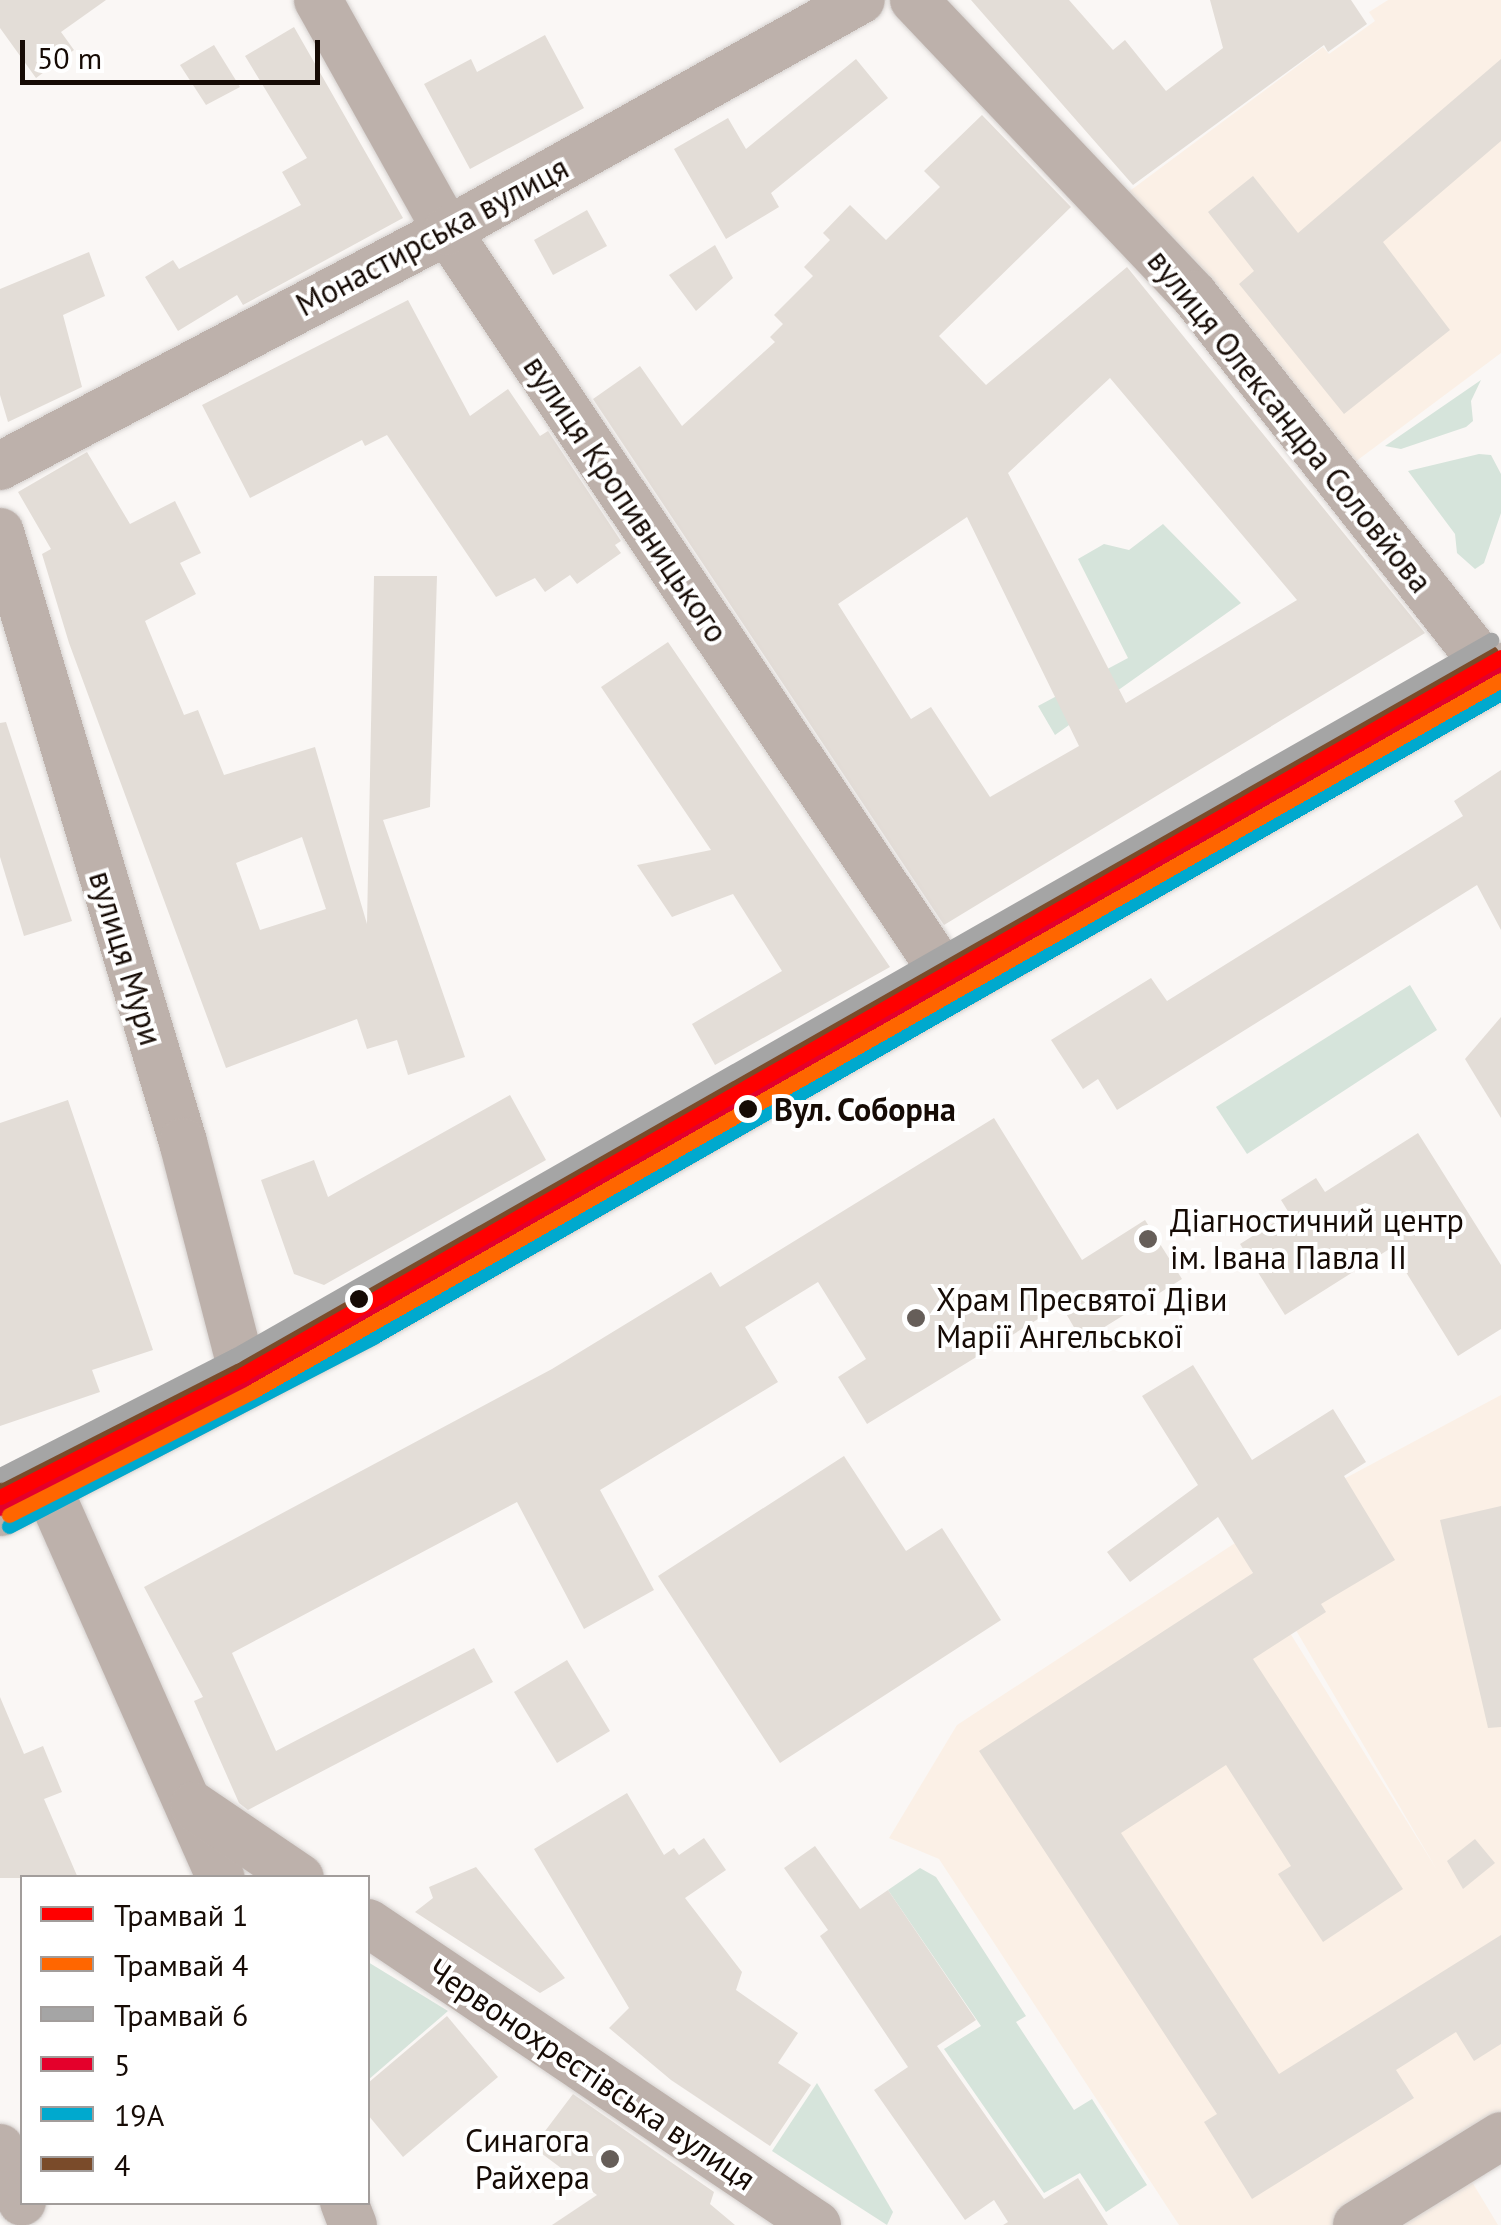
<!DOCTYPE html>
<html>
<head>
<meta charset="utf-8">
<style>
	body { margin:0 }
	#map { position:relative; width:1501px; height:2225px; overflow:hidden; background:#faf7f5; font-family:"PT Sans",sans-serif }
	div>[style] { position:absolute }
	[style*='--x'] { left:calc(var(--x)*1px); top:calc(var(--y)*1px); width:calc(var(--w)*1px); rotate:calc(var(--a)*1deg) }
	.education>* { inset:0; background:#fbf0e6 }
	.green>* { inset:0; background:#d6e4db }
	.building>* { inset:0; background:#e3ddd7 }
	.roads { filter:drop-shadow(0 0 2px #d5d1cf) drop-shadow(0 0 2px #d5d1cf) }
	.minor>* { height:48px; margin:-24px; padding:0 24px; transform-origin:24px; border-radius:24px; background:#bdb1ab }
	.tertiary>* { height:55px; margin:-27.5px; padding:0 27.5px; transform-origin:27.5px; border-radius:27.5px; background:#bdb1ab }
	.bus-1>* { height:15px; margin:-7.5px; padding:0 7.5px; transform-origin:7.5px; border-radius:7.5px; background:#e4002b }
	.bus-2>* { height:15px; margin:-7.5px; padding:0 7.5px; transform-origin:7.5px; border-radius:7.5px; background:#00a9ce }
	.bus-3>* { height:15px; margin:-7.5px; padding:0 7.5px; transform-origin:7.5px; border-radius:7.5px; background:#7a4b2a }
	.tram-1>* { height:15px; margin:-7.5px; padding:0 7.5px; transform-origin:7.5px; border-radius:7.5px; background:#f00 }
	.tram-2>* { height:15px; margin:-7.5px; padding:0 7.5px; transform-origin:7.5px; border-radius:7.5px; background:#f60 }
	.tram-3>* { height:15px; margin:-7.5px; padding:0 7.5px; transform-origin:7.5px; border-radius:7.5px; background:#a5a5a5 }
	.dots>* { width:28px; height:28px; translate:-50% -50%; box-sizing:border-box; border:5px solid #fff; border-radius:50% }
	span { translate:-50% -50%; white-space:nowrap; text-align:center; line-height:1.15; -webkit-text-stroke:8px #fff; paint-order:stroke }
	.street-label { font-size:32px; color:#160b05 }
	.stop-label { font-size:32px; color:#160b05; font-weight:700 }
	.left { translate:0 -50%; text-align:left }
	.poi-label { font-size:32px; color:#160b05 }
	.right { translate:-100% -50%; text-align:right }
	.legend { position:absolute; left:20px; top:1875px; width:350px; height:330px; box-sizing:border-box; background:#fff; border:2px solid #a29d9b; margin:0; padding:12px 18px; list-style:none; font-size:30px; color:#160b05 }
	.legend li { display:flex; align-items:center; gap:20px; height:50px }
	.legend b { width:50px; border:2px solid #a29d9b }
	.scale { position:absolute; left:20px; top:40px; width:300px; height:45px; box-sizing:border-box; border:5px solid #160b05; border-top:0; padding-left:12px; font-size:30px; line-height:35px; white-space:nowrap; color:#160b05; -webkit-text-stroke:8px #fff; paint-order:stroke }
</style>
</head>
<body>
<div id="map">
	<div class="education">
		<i style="clip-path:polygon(1388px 0,1501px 0,1501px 353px,1355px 462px,1197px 262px,1127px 193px,1323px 47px,1329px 54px,1375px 21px,1369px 12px)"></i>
		<i style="clip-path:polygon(evenodd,1501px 1395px,1501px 2136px,1460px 2162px,1498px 2225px,1179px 2225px,939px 1859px,889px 1838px,957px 1725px,1284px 1511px,1501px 1395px,1252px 1569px,1297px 1632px,1437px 1870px,1251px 1570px,1252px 1569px)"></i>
	</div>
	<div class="green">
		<i style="clip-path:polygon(1481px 380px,1471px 401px,1473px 421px,1466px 427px,1401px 449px,1385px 446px)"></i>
		<i style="clip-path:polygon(1479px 454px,1491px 455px,1501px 474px,1501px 513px,1484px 563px,1475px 569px,1457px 553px,1455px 534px,1408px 471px)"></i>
		<i style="clip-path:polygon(1163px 524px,1241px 603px,1055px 735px,1038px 706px,1128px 658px,1078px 559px,1104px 544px,1129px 550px)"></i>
		<i style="clip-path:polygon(1410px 985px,1437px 1030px,1247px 1154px,1216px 1107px)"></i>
		<i style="clip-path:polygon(920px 1868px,936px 1877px,1026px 2016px,1016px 2022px,1074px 2110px,1092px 2099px,1147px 2185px,1106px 2212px,1080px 2173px,1044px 2193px,944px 2049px,981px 2026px,888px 1890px)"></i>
		<i style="clip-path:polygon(368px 1962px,448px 2011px,368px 2080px)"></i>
		<i style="clip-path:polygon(817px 2083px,893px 2212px,887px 2225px,772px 2151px)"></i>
	</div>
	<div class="building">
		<i style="clip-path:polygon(0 0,106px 0,61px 32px,74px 50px,36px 78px,0 28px)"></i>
		<i style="clip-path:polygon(971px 0,1069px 0,1113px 50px,1125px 40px,1166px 91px,1223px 48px,1210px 0,1351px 0,1367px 24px,1328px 52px,1324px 45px,1133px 185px)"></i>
		<i style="clip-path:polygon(294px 27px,403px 218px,243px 305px,237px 295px,178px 331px,145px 277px,173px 260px,179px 269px,301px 205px,282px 172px,307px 158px,245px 56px)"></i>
		<i style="clip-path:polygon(545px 35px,584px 108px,470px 169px,424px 84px,471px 59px,477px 72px)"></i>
		<i style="clip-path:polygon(214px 45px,240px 87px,206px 105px,180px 65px)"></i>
		<i style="clip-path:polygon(856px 59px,888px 98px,771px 193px,779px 207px,726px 239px,674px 149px,728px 118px,746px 149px)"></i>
		<i style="clip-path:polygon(1501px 59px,1501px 141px,1383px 242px,1450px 330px,1344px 414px,1239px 284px,1254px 271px,1208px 212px,1253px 176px,1298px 233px)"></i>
		<i style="clip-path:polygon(evenodd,982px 115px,1071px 207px,939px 336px,986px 385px,1127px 267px,1425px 633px,944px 925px,593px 399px,640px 366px,682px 426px,775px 342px,770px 337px,783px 324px,774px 315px,813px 276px,804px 267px,830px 240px,823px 233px,850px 205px,886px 240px,940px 187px,924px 171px,982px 115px,1110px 378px,1297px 600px,1126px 703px,1008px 473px,1110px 378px,982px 115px,967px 517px,1079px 746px,990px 797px,931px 707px,911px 719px,838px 604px,967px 517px)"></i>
		<i style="clip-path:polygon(587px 210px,607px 246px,553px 275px,534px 240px)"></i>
		<i style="clip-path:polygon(715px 245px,733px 278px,696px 311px,669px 275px)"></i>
		<i style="clip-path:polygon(89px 252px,105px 296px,63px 315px,82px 387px,8px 422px,0 395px,0 289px)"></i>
		<i style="clip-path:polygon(408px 300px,470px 416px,508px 389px,540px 436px,548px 431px,621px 541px,615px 545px,621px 553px,577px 584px,570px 575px,545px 592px,535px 578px,496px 597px,387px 435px,365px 446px,362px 440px,250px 498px,202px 405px)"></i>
		<i style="clip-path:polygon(evenodd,87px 452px,130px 524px,175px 501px,201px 553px,180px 563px,196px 594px,145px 621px,184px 715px,198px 710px,224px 775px,315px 747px,367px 924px,374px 576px,437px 576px,430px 807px,383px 820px,465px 1057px,408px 1075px,397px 1040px,367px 1049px,357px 1019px,226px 1068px,69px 643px,42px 554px,51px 549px,18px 492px,87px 452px,302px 837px,326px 909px,260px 930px,236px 863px,302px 837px)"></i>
		<i style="clip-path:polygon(668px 642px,890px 967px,715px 1065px,692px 1024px,782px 971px,733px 894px,672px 917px,637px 865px,711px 850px,601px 687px)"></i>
		<i style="clip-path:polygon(6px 722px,72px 921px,24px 936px,0 857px,0 723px)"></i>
		<i style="clip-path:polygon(1501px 770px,1501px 930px,1477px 885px,1117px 1110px,1098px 1079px,1083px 1089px,1051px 1040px,1151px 978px,1167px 1001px,1463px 816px,1454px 801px)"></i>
		<i style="clip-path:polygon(1501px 1017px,1501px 1118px,1465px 1059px)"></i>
		<i style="clip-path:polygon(510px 1095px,546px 1160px,324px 1285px,294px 1274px,261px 1180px,314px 1160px,328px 1197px)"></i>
		<i style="clip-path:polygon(68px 1100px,153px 1350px,92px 1370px,100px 1392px,0 1426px,0 1123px)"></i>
		<i style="clip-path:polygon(994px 1118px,1082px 1260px,1145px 1220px,1182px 1279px,1082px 1341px,1061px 1305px,867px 1424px,838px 1377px,866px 1359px,818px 1282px,745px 1327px,778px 1382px,600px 1490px,654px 1590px,584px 1629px,517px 1502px,232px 1653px,276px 1751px,474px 1648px,493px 1682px,248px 1810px,239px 1803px,194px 1701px,203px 1697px,144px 1587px,552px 1369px,711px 1272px,720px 1287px)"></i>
		<i style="clip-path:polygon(1418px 1133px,1501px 1265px,1501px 1329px,1458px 1356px,1391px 1248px,1285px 1315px,1240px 1244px,1289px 1213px,1281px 1200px,1316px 1178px,1325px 1192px)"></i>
		<i style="clip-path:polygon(1193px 1365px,1252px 1460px,1333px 1409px,1366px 1462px,1344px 1476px,1395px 1560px,1321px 1604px,1326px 1612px,1253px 1659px,1403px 1889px,1323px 1942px,1278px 1874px,1291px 1866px,1226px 1765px,1121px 1833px,1279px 2074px,1501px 1935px,1501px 2044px,1474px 2061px,1456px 2032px,1396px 2070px,1414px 2098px,1252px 2199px,1204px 2122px,1217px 2114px,979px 1751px,1253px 1573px,1218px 1517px,1130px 1582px,1107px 1552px,1198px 1485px,1142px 1396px)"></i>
		<i style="clip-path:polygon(844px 1456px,906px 1551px,942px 1528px,1001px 1620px,780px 1763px,658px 1576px)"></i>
		<i style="clip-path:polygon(1501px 1506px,1501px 1727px,1488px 1728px,1440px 1520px)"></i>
		<i style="clip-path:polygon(567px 1660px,610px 1731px,557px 1763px,514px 1692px)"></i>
		<i style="clip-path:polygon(0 1697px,24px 1754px,43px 1746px,62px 1792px,44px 1799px,78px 1878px,0 1878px)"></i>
		<i style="clip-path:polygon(627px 1793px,664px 1855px,674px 1848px,679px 1855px,704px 1838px,726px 1870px,685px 1898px,742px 1972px,736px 1990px,798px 2033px,778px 2063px,811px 2085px,770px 2146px,671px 2080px,609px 2028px,629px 2008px,534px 1849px)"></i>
		<i style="clip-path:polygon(1475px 1839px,1495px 1863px,1463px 1889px,1447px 1861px)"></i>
		<i style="clip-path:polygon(815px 1846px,860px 1909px,888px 1890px,976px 2020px,937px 2046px,1044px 2199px,1078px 2178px,1108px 2225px,1003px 2225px,1008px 2222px,994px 2200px,965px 2220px,874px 2090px,908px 2067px,820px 1936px,828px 1930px,784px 1868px)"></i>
		<i style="clip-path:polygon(476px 1867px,565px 1978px,540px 1993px,415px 1912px,433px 1898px,429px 1887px)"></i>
		<i style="clip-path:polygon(447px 2016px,498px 2077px,403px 2157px,368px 2115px,368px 2083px)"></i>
		<i style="clip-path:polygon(573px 2094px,714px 2192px,710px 2204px,735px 2225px,552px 2225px,597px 2195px,533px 2147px)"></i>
	</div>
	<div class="roads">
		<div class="minor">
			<i style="--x:318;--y:0;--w:265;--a:60.8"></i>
			<i style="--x:447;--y:231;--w:910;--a:56.21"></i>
			<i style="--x:914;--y:0;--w:407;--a:46.5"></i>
			<i style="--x:1194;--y:295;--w:484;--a:51.8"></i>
			<i style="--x:0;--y:466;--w:505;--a:-27.73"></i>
			<i style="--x:447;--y:231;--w:474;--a:-29.2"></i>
			<i style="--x:0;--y:532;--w:637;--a:73.3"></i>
			<i style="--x:183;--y:1142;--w:251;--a:75.5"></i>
			<i style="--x:47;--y:1486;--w:429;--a:66.1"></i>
			<i style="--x:194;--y:1806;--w:128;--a:34.2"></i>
			<i style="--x:368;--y:1923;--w:541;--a:33.93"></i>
			<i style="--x:0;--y:2148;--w:58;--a:67.8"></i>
			<i style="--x:344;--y:2202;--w:25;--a:69"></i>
			<i style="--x:1357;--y:2225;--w:169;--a:-31.7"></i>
		</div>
		<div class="tertiary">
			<i style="--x:0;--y:1508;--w:409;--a:-27.4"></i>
			<i style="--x:363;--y:1320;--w:1311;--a:-29.73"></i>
		</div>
	</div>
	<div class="bus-1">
		<i style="--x:0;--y:1508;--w:409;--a:-27.4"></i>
		<i style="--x:363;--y:1320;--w:1311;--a:-29.73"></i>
	</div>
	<div class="bus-2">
		<i style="--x:9;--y:1526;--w:410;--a:-27.4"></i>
		<i style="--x:373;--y:1337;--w:1299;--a:-29.72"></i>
	</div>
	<div class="bus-3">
		<i style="--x:0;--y:1485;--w:398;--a:-27.4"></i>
		<i style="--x:353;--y:1302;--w:1310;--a:-29.7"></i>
	</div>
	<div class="tram-1">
		<i style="--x:0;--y:1497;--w:272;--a:-26.8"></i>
		<i style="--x:243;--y:1374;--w:1448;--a:-29.68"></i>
	</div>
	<div class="tram-2">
		<i style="--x:9;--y:1515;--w:274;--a:-26.9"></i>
		<i style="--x:253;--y:1391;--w:1436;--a:-29.67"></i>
	</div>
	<div class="tram-3">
		<i style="--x:0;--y:1475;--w:263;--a:-27"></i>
		<i style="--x:234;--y:1356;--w:1447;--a:-29.67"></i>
	</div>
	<div class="dots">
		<i style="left:748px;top:1109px;background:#160b05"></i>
		<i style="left:1148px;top:1239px;background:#665e59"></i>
		<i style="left:359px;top:1299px;background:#160b05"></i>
		<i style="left:916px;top:1318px;background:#665e59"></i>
		<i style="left:610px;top:2159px;background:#665e59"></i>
	</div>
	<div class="street-label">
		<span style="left:432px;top:236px;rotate:-28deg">Монастирська вулиця</span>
		<span style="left:1290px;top:421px;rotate:51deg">вулиця Олександра Соловйова</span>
		<span style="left:626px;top:499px;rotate:56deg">вулиця Кропивницького</span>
		<span style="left:126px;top:958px;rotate:73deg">вулиця Мури</span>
		<span style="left:592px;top:2074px;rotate:34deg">Червонохрестівська вулиця</span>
	</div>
	<div class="stop-label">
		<span class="left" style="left:774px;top:1109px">Вул. Соборна</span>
	</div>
	<div class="poi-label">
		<span class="left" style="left:1170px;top:1239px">Діагностичний центр<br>ім. Івана Павла II</span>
		<span class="left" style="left:936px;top:1318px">Храм Пресвятої Діви<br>Марії Ангельської</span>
		<span class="right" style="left:590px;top:2159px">Синагога<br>Райхера</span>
	</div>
	<ul class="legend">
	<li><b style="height:12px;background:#f00"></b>Трамвай 1</li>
	<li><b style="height:12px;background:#f60"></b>Трамвай 4</li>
	<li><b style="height:12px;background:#a5a5a5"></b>Трамвай 6</li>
	<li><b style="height:12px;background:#e4002b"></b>5</li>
	<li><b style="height:12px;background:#00a9ce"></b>19А</li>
	<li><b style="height:12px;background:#7a4b2a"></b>4</li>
	</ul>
	<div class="scale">50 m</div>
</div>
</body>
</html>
